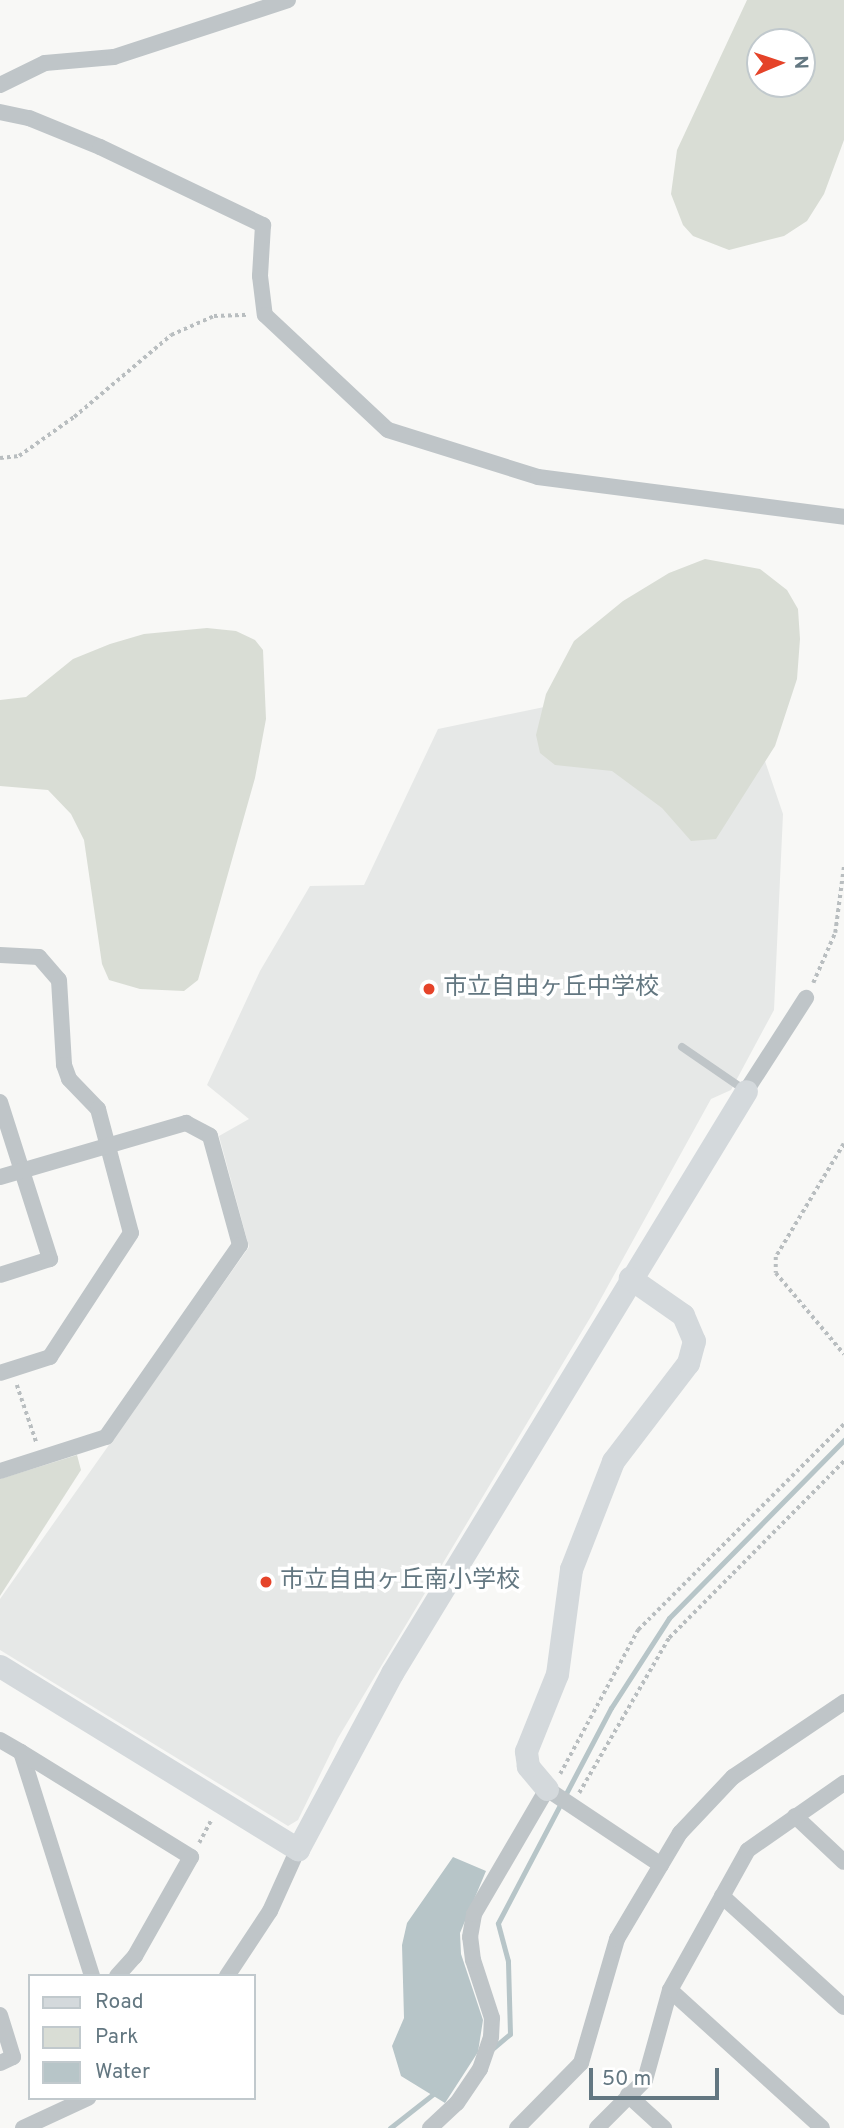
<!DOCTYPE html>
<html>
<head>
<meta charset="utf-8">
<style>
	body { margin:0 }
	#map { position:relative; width:844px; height:2128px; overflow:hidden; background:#f8f8f6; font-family:Overpass,"Noto Sans JP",sans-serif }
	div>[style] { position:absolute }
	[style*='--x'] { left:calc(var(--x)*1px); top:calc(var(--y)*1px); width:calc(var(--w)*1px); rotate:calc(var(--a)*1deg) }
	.built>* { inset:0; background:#e6e8e7 }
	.green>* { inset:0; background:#d9ddd5 }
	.water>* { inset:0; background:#b7c5c8 }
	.stream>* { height:5px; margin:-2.5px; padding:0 2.5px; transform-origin:2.5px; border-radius:2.5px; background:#b7c5c8 }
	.path>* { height:3.5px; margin-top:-1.75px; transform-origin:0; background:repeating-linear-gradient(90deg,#b9bec0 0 3.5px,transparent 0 7px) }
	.lane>* { height:8px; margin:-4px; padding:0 4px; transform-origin:4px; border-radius:4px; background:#bfc5c8 }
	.street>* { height:16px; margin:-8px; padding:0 8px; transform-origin:8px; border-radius:8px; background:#bfc5c8 }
	.secondary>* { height:23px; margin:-11.5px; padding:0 11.5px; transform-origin:11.5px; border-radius:11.5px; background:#d4d9dc }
	.dots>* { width:19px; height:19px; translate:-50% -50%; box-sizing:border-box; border:4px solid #fff; border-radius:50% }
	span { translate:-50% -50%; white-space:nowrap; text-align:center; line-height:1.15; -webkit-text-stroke:7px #fff; paint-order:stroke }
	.poi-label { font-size:24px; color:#637781 }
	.left { translate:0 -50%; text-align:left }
	.legend { position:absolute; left:28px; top:1974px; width:228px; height:126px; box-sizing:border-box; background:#fff; border:2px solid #c1c9cd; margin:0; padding:9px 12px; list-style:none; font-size:21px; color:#637781 }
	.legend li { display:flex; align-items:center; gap:14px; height:35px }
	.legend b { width:35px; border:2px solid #c1c9cd }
	.north { position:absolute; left:746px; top:28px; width:70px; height:70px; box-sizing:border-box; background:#fff; border:2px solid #c1c9cd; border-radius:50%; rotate:88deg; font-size:19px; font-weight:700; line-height:28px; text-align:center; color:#637781 }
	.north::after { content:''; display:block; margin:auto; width:24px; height:32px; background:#e54329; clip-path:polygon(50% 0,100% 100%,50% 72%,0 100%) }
	.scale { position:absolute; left:589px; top:2068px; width:130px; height:32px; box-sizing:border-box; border:4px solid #637781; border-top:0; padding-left:9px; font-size:21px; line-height:24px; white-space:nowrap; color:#637781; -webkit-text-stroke:5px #fff; paint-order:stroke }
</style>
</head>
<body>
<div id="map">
	<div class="built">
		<i style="clip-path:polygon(612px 693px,750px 717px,783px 814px,774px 1010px,731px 1090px,711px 1099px,593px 1313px,338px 1738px,298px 1820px,288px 1826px,0 1650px,0 1599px,249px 1247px,219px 1136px,249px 1119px,207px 1085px,260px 971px,310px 886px,364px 885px,438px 729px)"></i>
	</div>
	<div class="green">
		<i style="clip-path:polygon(evenodd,747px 0,844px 0,844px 140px,824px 194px,807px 221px,784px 236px,729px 250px,693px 236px,683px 225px,671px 194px,677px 150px,747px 0,802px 42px,802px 84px,760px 84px,760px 42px,802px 42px)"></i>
		<i style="clip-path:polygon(705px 559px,760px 569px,787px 590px,798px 609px,800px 639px,797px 679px,775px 746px,716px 839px,691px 841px,662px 808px,612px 771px,555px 765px,540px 753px,536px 735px,546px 694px,574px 641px,623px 601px,669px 573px)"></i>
		<i style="clip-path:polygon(207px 628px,236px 631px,255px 640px,263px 650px,266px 719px,255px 778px,198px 980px,184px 991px,140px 989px,109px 980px,102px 964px,84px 840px,71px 814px,48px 790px,0 786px,0 700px,26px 697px,73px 659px,110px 644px,144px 634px)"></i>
		<i style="clip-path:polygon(77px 1455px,81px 1470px,0 1596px,0 1479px)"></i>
	</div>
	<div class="water">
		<i style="clip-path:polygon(453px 1857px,486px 1871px,460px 1933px,461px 1954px,483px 2020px,478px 2052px,445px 2103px,401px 2076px,392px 2046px,404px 2018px,402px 1945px,407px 1923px)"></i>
	</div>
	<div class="stream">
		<i style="--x:492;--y:2049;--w:23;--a:-40"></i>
		<i style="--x:510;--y:2034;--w:73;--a:-91.6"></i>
		<i style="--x:508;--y:1961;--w:39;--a:-105"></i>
		<i style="--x:498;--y:1923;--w:243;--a:-62.3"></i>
		<i style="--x:611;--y:1708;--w:107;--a:-57.2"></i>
		<i style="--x:669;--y:1618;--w:250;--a:-45.5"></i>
		<i style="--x:390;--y:2128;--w:60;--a:-38.2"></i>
	</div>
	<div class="path">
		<i style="--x:0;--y:458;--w:19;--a:-6"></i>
		<i style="--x:19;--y:456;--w:67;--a:-35.3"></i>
		<i style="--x:74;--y:417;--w:127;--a:-40.2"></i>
		<i style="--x:171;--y:335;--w:47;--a:-23.8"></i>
		<i style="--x:214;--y:316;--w:35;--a:-2"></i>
		<i style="--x:813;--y:983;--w:55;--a:-66.3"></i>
		<i style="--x:835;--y:933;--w:69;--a:-82.5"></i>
		<i style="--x:844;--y:1144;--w:132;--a:121"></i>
		<i style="--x:776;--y:1257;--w:16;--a:90"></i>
		<i style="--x:776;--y:1273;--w:106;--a:50"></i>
		<i style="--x:17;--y:1385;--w:62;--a:71.3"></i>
		<i style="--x:560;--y:1774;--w:164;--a:-61.6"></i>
		<i style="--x:638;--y:1630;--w:291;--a:-45"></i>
		<i style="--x:579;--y:1793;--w:179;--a:-59.9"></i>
		<i style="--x:669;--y:1638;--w:249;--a:-45.3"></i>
		<i style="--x:199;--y:1843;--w:27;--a:-62"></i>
	</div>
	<div class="lane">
		<i style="--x:682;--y:1047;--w:74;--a:34.5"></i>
	</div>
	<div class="street">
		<i style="--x:0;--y:85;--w:50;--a:-26.1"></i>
		<i style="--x:45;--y:63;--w:69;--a:-5"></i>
		<i style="--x:114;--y:57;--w:183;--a:-18.1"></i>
		<i style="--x:0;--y:112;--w:30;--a:12"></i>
		<i style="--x:29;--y:118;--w:77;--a:22.2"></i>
		<i style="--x:100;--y:147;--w:181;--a:25.6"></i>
		<i style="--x:263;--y:225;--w:51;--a:93.4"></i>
		<i style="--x:260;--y:276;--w:39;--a:83"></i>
		<i style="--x:265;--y:315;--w:168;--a:43.1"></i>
		<i style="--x:388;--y:430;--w:157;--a:17.4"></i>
		<i style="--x:538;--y:477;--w:309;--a:7.4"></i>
		<i style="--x:0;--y:955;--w:39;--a:3"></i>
		<i style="--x:39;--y:957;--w:30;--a:49"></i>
		<i style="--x:59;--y:980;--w:85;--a:86.6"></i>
		<i style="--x:64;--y:1065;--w:15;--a:70"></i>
		<i style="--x:69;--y:1079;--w:42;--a:46"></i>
		<i style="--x:98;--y:1109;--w:128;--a:75.1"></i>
		<i style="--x:131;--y:1233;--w:148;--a:123.2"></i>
		<i style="--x:50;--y:1357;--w:52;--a:162.3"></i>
		<i style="--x:746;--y:1091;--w:111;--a:-57.2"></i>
		<i style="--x:0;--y:1102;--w:165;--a:72.3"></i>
		<i style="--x:50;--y:1259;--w:52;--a:162.3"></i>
		<i style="--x:0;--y:1177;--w:194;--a:-16.2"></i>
		<i style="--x:186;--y:1123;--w:27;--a:28"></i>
		<i style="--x:210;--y:1136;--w:113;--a:74.6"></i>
		<i style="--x:240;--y:1245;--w:234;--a:124.9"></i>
		<i style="--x:106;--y:1437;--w:111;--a:162.2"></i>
		<i style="--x:0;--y:1740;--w:24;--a:30"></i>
		<i style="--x:21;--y:1752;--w:235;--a:72.4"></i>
		<i style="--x:21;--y:1752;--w:200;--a:31.7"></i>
		<i style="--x:191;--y:1857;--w:114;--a:119.5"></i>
		<i style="--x:135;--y:1956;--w:27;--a:132"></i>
		<i style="--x:795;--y:1816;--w:67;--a:43.2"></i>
		<i style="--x:722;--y:1896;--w:165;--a:42.3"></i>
		<i style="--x:227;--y:1976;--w:78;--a:-56.5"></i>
		<i style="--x:270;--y:1911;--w:68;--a:-65.7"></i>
		<i style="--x:670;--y:1990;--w:205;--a:42.2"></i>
		<i style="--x:0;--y:2015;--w:44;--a:72.8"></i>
		<i style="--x:13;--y:2057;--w:14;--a:155"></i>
		<i style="--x:628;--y:2095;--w:49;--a:42.5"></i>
		<i style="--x:23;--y:2128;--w:72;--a:-24.8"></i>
		<i style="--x:430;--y:2128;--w:37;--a:-43"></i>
		<i style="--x:457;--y:2103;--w:41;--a:-55.9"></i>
		<i style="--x:480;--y:2069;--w:34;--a:-71"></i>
		<i style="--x:491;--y:2037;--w:19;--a:-87"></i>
		<i style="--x:492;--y:2018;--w:61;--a:-108.1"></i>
		<i style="--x:473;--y:1960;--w:23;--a:-97"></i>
		<i style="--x:470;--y:1937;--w:23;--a:-80"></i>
		<i style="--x:474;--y:1914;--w:145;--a:-59.7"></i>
		<i style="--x:547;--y:1789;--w:137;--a:33.7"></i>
		<i style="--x:517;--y:2128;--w:91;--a:-45.4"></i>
		<i style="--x:581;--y:2063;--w:129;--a:-73.8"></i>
		<i style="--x:617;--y:1939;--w:123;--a:-59.3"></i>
		<i style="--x:680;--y:1833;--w:77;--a:-46.6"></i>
		<i style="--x:733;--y:1777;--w:134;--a:-34"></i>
		<i style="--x:597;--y:2128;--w:68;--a:-45"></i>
		<i style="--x:645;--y:2080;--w:93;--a:-74.5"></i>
		<i style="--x:670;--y:1990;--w:160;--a:-60.9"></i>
		<i style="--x:748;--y:1850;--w:117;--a:-34.9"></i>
	</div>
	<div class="secondary">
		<i style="--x:0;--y:1666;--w:350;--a:31.6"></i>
		<i style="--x:298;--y:1849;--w:200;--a:-61.9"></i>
		<i style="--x:392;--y:1673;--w:681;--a:-58.69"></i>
		<i style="--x:547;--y:1789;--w:30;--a:-130"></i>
		<i style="--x:528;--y:1766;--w:15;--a:-98"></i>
		<i style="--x:526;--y:1751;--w:83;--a:-68.1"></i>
		<i style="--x:557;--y:1674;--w:106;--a:-82.4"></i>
		<i style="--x:571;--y:1569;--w:116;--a:-68.7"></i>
		<i style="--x:613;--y:1461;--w:123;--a:-52.6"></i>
		<i style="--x:688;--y:1363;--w:23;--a:-75"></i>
		<i style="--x:694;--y:1341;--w:28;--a:-113"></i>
		<i style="--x:683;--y:1315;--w:65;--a:-145.1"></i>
	</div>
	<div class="dots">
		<i style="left:429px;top:989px;background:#e54329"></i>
		<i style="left:266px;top:1582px;background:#e54329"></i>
	</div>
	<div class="poi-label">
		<span class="left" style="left:443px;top:989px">市立自由ヶ丘中学校</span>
		<span class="left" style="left:280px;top:1582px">市立自由ヶ丘南小学校</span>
	</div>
	<ul class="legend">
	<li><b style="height:9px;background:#d4d9dc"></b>Road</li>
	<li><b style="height:19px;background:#d9ddd5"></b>Park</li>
	<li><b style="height:19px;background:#b7c5c8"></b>Water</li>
	</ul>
	<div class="north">N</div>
	<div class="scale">50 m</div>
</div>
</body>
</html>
